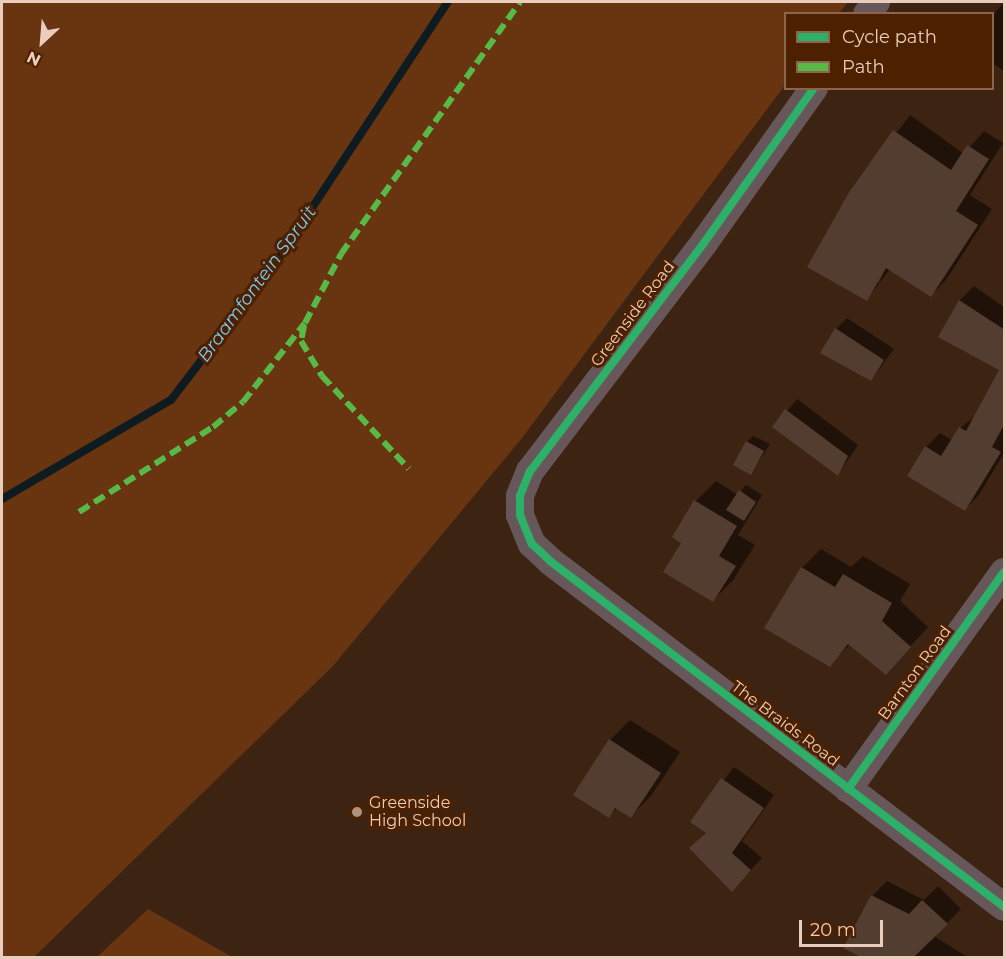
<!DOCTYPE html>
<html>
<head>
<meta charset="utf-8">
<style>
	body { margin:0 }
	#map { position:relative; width:1006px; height:959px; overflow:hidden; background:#3c2312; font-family:Montserrat,sans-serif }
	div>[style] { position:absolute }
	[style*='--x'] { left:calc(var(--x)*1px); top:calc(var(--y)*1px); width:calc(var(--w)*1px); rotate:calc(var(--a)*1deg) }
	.green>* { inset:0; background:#693410 }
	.shadow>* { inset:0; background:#0007 }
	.stream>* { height:8px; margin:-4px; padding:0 4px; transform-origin:4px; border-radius:4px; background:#0e1b21 }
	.building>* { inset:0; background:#523d30 }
	.minor>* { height:28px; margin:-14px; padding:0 14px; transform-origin:14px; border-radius:14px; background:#67575a }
	.quiet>* { height:6px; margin-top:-3px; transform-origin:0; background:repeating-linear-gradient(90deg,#58b947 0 12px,transparent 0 18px) }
	.cycleway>* { height:8px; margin:-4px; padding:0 4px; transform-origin:4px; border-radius:4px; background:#2db169 }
	.dots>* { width:16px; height:16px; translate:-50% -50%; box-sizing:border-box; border:3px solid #4d2000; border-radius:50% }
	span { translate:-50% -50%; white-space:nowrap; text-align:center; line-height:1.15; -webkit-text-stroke:6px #4d2000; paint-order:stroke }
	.street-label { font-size:16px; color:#eacdbd }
	.poi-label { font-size:16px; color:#eacdbd }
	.left { translate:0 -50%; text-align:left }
	.water-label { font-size:18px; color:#79cdf5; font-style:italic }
	.frame { position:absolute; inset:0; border:3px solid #eacdbd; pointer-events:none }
	.legend { position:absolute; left:784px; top:12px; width:210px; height:78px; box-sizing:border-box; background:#4d2000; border:2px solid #8c654c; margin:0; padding:8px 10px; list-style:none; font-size:18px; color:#eacdbd }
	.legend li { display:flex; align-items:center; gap:12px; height:30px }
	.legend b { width:30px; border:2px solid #8c654c }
	.north { position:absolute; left:12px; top:12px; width:60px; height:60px; -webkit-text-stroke:4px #4d2000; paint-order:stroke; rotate:206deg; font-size:16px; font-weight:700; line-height:24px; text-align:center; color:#eacdbd }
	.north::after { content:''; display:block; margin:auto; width:21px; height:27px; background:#eacdbd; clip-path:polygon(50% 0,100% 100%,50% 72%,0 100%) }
	.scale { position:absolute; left:799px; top:920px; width:84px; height:27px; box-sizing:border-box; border:3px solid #eacdbd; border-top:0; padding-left:8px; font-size:18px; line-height:21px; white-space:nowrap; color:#eacdbd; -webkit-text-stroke:4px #4d2000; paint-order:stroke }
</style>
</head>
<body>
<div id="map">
	<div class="green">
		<i style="clip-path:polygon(2px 2px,848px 2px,839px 13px,786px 14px,785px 85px,522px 438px,333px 666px,33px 958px,2px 957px)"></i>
		<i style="clip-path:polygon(148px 909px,232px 957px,97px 957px)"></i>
	</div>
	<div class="shadow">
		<i style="clip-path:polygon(1004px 2px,1004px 71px,992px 63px,992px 16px)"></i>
		<i style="clip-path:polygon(evenodd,910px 115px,964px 154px,984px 131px,1003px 143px,970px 195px,992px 209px,946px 280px,931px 295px,890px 269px,867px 299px,849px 195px,910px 115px,888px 261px,879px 283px,876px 283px,888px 261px)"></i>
		<i style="clip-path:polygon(974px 286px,1004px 307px,1004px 453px,979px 495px,965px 509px,926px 447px,940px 433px,952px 440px,960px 428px,977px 415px,1001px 369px,940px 337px,960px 300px)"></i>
		<i style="clip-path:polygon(847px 318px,894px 349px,871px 380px,836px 329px)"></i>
		<i style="clip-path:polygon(797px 399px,858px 445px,838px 474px,774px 427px)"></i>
		<i style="clip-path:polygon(753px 436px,770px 444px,751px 473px,747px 442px)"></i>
		<i style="clip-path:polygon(716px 481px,738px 495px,746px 485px,762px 495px,738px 535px,755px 545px,733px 580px,713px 600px,683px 543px,696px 501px)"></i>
		<i style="clip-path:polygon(821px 549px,851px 567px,863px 556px,910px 584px,900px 601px,928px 627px,886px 673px,850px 644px,830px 665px,766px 628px,802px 568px)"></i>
		<i style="clip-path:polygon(630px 720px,680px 752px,651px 796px,631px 816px,618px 807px,609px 816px,610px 740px)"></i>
		<i style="clip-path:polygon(734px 767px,774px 795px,742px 841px,762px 858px,743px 878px,707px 832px,692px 822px)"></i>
		<i style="clip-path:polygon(887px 881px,924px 900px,938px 886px,961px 909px,934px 936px,969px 958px,864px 958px,845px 948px,872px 896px)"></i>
	</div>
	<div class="stream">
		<i style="--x:2;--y:499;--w:196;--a:-30.4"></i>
		<i style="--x:171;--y:400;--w:171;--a:-52.6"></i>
		<i style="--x:275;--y:264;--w:314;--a:-56.6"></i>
	</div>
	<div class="building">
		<i style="clip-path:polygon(893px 130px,951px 170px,967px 145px,989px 159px,956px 211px,978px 225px,931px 297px,886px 268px,867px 301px,807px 267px,848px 194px)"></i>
		<i style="clip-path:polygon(959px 300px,1005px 330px,1005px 423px,992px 447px,1001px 452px,965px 511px,907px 476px,925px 446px,941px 456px,959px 427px,966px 431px,999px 370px,938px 337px)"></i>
		<i style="clip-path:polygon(835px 328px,884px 360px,871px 381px,820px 353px)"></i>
		<i style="clip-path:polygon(785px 409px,848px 456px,838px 476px,772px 427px)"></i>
		<i style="clip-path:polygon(746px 441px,764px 451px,751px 475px,733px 465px)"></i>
		<i style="clip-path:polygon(739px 490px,756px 502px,744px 521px,726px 510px)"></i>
		<i style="clip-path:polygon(694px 500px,737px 526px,719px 556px,736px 566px,713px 602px,663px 572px,681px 543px,672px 537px)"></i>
		<i style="clip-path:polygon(801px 567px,835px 587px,843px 574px,892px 603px,882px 621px,911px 647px,886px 675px,848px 644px,830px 667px,764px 628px)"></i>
		<i style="clip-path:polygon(609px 739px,661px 773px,631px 818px,615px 808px,609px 818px,573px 795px)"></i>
		<i style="clip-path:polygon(721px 778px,764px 808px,732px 853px,751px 870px,732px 892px,689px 848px,706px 833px,690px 822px)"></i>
		<i style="clip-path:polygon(871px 895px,909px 914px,922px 900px,948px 924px,914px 957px,861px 957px,843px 948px)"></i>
	</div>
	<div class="minor">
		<i style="--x:867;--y:14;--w:15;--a:-53"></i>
		<i style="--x:814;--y:88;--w:190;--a:125.4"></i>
		<i style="--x:704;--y:243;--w:287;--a:127.3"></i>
		<i style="--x:530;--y:471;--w:27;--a:112"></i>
		<i style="--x:520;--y:496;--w:19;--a:90"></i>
		<i style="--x:520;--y:515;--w:31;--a:68"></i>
		<i style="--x:532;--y:544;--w:25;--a:43"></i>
		<i style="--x:550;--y:561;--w:571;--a:37.31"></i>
		<i style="--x:848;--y:789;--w:267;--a:-54.3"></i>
	</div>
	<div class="quiet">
		<i style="--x:304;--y:326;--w:15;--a:101"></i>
		<i style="--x:301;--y:341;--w:41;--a:59"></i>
		<i style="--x:322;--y:376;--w:127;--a:46.9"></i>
		<i style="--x:79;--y:512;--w:159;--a:-32.4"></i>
		<i style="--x:213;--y:427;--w:39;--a:-40"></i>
		<i style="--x:243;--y:402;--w:100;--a:-51.9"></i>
		<i style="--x:305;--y:323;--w:78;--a:-62.4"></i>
		<i style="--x:341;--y:254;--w:309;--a:-54.6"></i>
	</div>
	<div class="cycleway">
		<i style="--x:814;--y:88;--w:190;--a:125.4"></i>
		<i style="--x:704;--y:243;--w:287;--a:127.3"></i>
		<i style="--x:530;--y:471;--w:27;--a:112"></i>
		<i style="--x:520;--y:496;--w:19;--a:90"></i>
		<i style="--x:520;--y:515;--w:31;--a:68"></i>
		<i style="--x:532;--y:544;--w:25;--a:43"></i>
		<i style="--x:550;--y:561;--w:571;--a:37.31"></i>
		<i style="--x:848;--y:789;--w:267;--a:-54.3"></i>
	</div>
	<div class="dots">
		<i style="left:357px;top:812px;background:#ad9281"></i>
	</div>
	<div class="street-label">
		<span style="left:633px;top:314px;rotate:-53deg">Greenside Road</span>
		<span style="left:915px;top:673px;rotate:-54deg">Barnton Road</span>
		<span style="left:785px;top:724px;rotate:37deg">The Braids Road</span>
	</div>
	<div class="poi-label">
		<span class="left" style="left:369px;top:812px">Greenside<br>High School</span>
	</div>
	<div class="water-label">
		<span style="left:257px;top:284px;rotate:-54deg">Braamfontein Spruit</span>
	</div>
	<div class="frame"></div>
	<ul class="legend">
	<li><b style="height:8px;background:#2db169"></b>Cycle path</li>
	<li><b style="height:8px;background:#58b947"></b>Path</li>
	</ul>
	<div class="north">N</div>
	<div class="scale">20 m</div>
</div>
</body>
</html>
